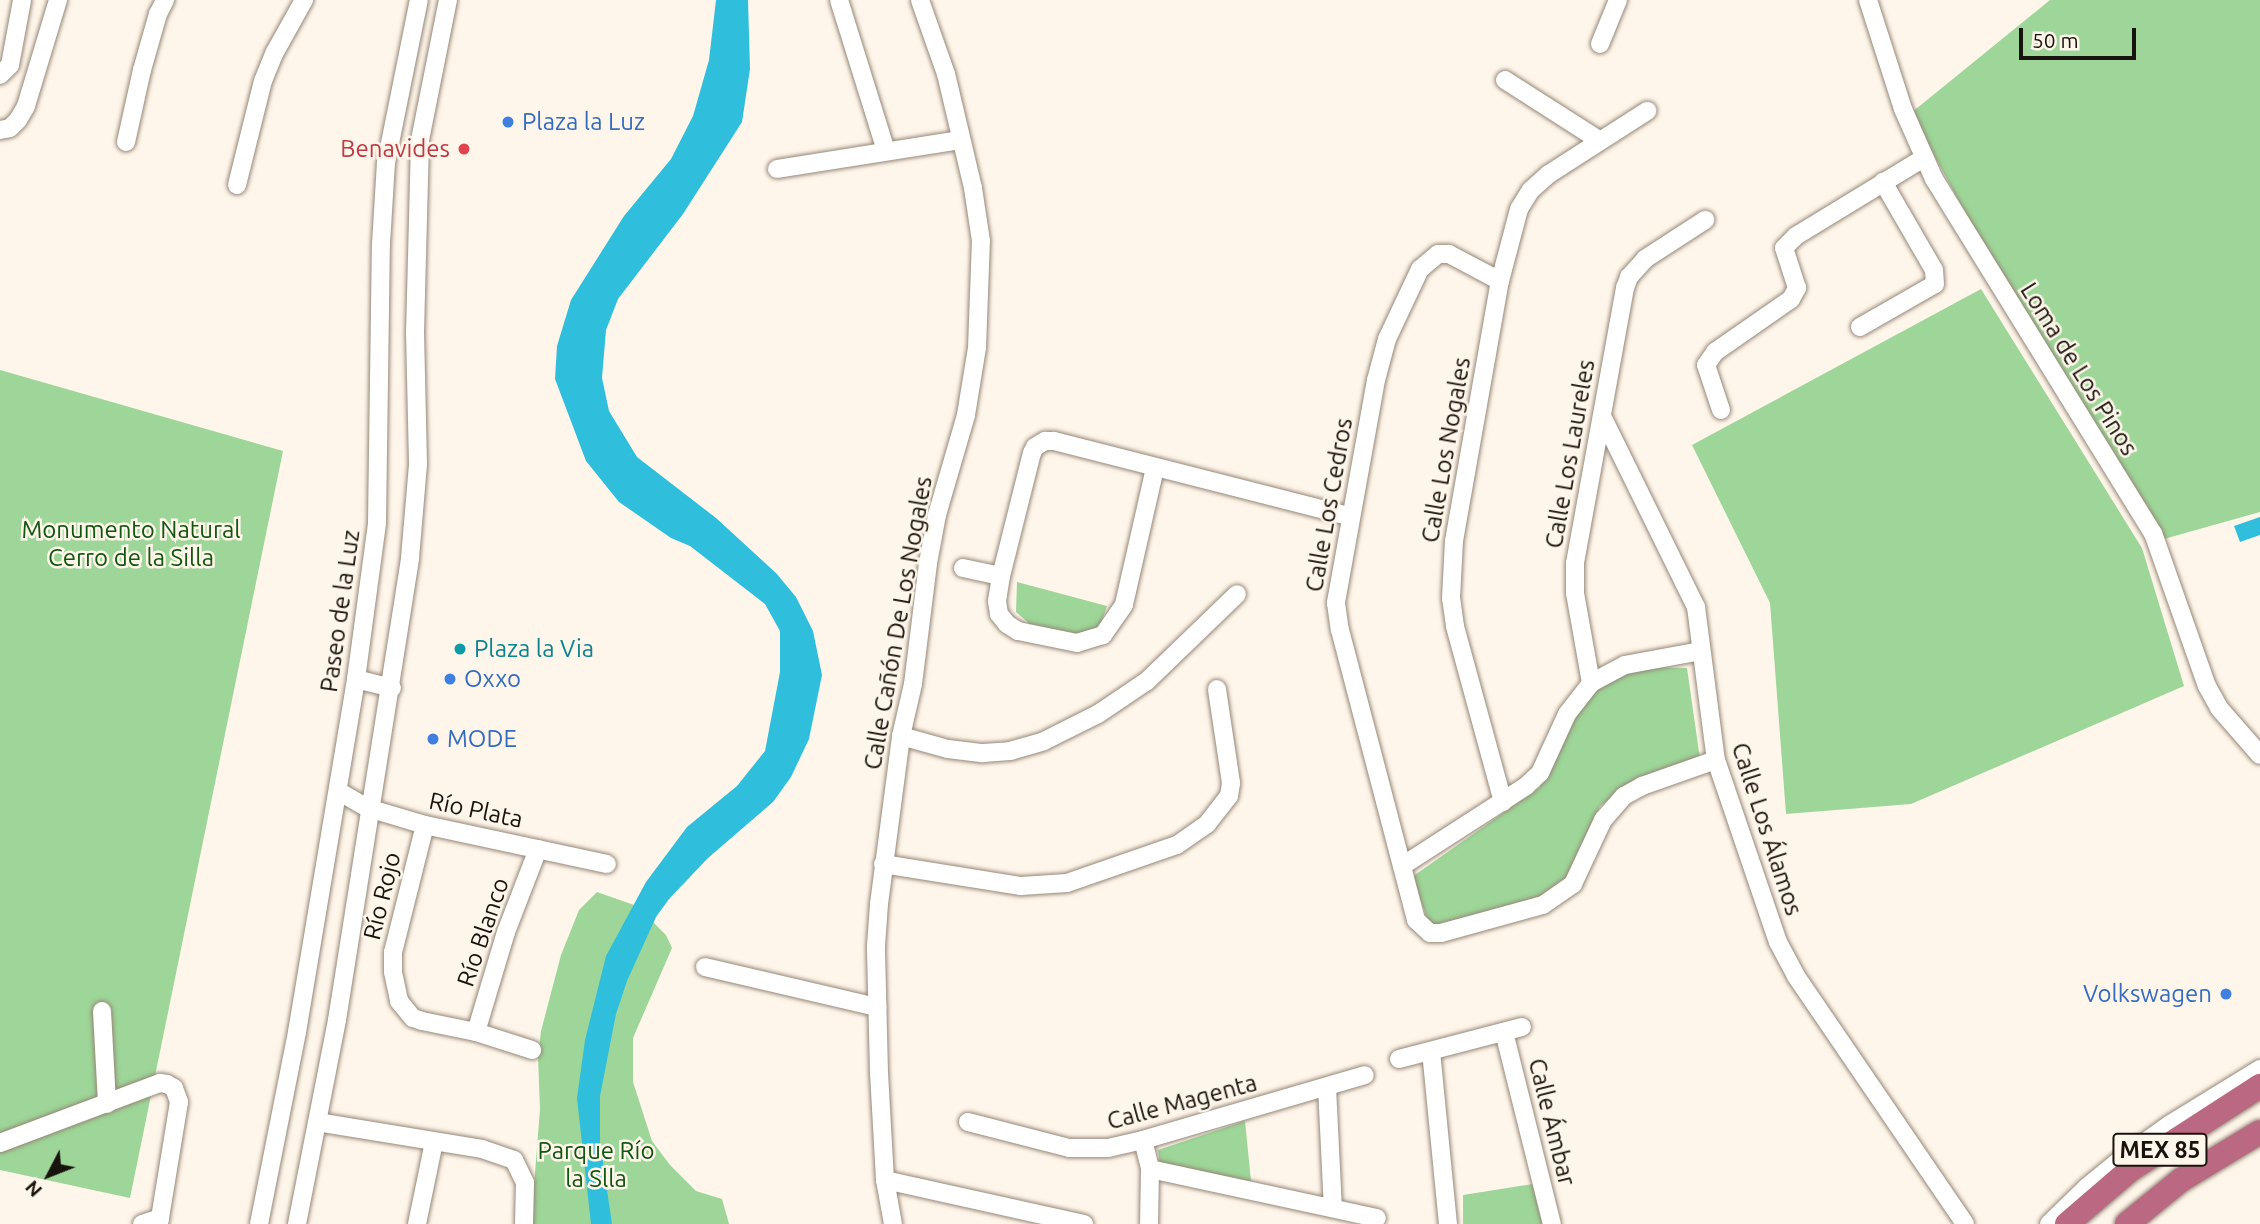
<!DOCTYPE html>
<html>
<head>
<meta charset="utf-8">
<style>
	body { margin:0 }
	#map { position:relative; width:2260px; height:1224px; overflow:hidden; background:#fff6eb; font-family:Ubuntu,sans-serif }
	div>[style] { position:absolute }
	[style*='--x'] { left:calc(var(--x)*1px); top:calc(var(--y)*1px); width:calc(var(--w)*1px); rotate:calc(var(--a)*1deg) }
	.green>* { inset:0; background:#9dd698 }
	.water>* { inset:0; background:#2fbedc }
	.roads { filter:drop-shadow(0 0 2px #958777) drop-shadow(0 0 2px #958777) }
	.minor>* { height:18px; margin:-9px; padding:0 9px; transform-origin:9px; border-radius:9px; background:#fff }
	.highway>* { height:24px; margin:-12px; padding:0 12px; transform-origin:12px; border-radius:12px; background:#bb6982 }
	.dots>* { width:19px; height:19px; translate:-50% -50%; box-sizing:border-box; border:4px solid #fff6eb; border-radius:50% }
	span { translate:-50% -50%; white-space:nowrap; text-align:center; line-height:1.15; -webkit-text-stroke:5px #fff6eb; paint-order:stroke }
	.shield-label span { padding:2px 5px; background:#fff6eb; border:2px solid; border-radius:5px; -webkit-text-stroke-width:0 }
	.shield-label { font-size:23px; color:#18130c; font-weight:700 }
	.shop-label { font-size:24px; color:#366cbe }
	.left { translate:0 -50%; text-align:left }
	.right { translate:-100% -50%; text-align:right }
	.health-label { font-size:24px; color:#be3a42 }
	.street-label { font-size:24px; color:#18130c }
	.park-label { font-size:24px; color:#12560f }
	.culture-label { font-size:24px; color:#0d838f }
	.north { position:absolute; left:14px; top:1140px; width:70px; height:70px; -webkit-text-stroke:5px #fff6eb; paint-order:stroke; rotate:228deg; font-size:19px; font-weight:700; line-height:28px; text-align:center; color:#18130c }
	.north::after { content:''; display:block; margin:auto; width:24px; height:32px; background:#18130c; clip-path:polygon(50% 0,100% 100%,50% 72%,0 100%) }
	.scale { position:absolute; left:2019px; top:28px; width:117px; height:32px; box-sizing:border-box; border:4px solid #18130c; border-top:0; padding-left:9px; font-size:21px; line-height:24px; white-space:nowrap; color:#18130c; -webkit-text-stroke:5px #fff6eb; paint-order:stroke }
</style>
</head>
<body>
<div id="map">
	<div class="green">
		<i style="clip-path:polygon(2050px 0,2260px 0,2260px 512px,2164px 539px,1966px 214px,1911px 113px)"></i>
		<i style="clip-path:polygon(1981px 289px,2142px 548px,2184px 686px,1911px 804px,1786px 814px,1770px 603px,1692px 445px)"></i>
		<i style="clip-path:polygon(0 370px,283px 451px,130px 1198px,0 1170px)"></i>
		<i style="clip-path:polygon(1017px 582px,1107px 606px,1100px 626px,1080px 638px,1032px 626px,1016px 612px)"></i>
		<i style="clip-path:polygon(1645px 667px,1687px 668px,1700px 759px,1639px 778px,1600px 806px,1564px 886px,1539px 899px,1430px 926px,1412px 877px,1539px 788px,1580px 707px,1607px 681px)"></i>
		<i style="clip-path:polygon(597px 892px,637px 906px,666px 935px,672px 948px,633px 1038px,633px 1082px,652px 1141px,670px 1165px,696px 1191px,722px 1199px,729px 1224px,531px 1224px,540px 1109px,538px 1057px,541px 1031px,561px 955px,579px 910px)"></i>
		<i style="clip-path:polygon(1245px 1121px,1251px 1181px,1160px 1165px,1158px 1150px)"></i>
		<i style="clip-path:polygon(1533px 1184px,1544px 1224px,1463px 1224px,1463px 1195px)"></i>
	</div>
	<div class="water">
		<i style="clip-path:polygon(716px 0,748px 0,750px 69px,742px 122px,683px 214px,618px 299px,606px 330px,602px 378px,609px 411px,637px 457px,716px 518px,776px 573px,796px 597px,813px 631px,822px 675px,809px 739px,791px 777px,773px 802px,708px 858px,669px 899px,656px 917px,627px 981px,616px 1014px,600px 1096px,600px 1142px,612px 1224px,591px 1224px,577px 1098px,585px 1040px,606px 956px,646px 882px,687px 827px,737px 786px,765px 751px,780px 672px,780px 631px,765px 604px,690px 546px,671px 538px,619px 502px,586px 461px,555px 379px,557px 346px,571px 300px,624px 216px,671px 159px,693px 116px,709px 60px)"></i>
		<i style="clip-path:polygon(2260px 517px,2260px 535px,2240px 542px,2234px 526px)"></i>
	</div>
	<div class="roads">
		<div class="minor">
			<i style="--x:839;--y:0;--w:158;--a:72.7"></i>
			<i style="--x:1868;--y:0;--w:114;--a:72.2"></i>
			<i style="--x:1903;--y:109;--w:77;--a:66.1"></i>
			<i style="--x:1934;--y:179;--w:416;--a:58.3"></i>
			<i style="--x:2153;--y:533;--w:162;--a:70.6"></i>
			<i style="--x:2207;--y:686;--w:25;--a:61"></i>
			<i style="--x:2219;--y:708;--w:62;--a:48.9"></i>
			<i style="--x:1600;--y:44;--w:48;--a:-67.8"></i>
			<i style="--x:0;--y:75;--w:14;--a:-45"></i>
			<i style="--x:10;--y:65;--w:66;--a:-79.5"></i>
			<i style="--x:1505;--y:80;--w:112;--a:32.6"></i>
			<i style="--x:0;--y:130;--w:10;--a:-11"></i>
			<i style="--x:10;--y:128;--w:11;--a:-45"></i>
			<i style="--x:18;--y:120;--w:16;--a:-60"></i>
			<i style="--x:26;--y:106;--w:111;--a:-73.2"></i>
			<i style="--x:126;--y:142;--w:74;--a:-77.5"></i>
			<i style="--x:142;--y:70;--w:58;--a:-74.1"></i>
			<i style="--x:158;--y:14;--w:16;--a:-63"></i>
			<i style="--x:777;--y:169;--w:186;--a:-9"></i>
			<i style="--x:237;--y:185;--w:107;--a:-76"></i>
			<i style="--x:263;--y:81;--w:31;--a:-68"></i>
			<i style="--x:275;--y:52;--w:60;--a:-60.9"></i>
			<i style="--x:1500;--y:281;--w:58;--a:-152.1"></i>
			<i style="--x:1449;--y:254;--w:11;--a:180"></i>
			<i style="--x:1438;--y:254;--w:23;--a:140"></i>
			<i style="--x:1420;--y:269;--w:77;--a:115.2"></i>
			<i style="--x:1387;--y:339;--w:42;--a:105"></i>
			<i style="--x:1376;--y:380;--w:227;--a:100.2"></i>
			<i style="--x:1336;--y:603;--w:27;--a:82"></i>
			<i style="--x:1340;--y:630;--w:300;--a:75.3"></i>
			<i style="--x:1416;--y:920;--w:19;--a:43"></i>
			<i style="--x:1430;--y:933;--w:11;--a:0"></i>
			<i style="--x:1441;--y:933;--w:106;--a:-15.4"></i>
			<i style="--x:1543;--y:905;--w:37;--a:-35"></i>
			<i style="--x:1573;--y:884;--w:71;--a:-64.9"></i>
			<i style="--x:1603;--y:820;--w:32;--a:-49"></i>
			<i style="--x:1624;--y:796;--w:21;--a:-29"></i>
			<i style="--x:1642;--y:786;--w:78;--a:-19.4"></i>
			<i style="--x:1860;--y:327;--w:86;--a:-29.8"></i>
			<i style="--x:1935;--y:284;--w:14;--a:-94"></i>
			<i style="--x:1934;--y:270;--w:102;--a:-120.1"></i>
			<i style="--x:1721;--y:410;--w:47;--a:-108.4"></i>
			<i style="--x:1706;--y:365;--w:16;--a:-55"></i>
			<i style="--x:1715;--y:352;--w:93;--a:-34.9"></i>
			<i style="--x:1791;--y:299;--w:13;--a:-61"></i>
			<i style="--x:1797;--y:288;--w:42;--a:-108"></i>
			<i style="--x:1784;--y:248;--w:17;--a:-45"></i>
			<i style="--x:1796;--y:236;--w:150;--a:-31.4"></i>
			<i style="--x:1602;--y:416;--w:213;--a:63.8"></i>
			<i style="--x:1696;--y:607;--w:154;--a:82.6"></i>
			<i style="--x:1716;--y:760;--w:192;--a:71.2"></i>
			<i style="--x:1778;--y:942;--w:38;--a:62"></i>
			<i style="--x:1796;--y:976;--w:300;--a:55.7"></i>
			<i style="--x:1155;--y:468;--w:140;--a:102.8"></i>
			<i style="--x:1124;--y:605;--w:37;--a:125"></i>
			<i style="--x:1103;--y:635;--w:27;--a:163"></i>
			<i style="--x:1077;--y:643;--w:60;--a:-168.5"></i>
			<i style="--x:1018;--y:631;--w:13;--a:-148"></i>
			<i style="--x:1007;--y:624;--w:13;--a:-129"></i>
			<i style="--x:999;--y:614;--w:13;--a:-99"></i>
			<i style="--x:997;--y:601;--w:25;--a:-81"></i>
			<i style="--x:1001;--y:576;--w:127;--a:-75.9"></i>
			<i style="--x:1032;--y:453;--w:7;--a:-63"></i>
			<i style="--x:1035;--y:447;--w:12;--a:-31"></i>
			<i style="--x:1045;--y:441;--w:9;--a:0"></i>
			<i style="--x:1054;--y:441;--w:304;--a:14.3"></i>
			<i style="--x:963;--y:568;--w:39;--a:12"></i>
			<i style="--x:356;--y:679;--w:37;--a:14"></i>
			<i style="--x:1591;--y:683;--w:91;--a:-100.1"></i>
			<i style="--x:1575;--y:593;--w:30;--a:-90"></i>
			<i style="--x:1575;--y:563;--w:280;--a:-79.7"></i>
			<i style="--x:1625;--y:288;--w:12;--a:-70"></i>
			<i style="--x:1629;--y:277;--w:24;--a:-48"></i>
			<i style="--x:1645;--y:259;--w:72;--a:-33"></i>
			<i style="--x:901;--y:736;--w:49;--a:15.5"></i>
			<i style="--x:948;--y:749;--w:35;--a:7"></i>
			<i style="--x:983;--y:753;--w:27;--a:-4"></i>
			<i style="--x:1010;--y:751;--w:35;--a:-16"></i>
			<i style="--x:1044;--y:741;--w:60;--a:-26.6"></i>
			<i style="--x:1098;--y:714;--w:59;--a:-34"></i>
			<i style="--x:1147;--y:681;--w:125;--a:-44"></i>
			<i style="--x:338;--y:791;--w:34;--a:30"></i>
			<i style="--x:368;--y:808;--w:59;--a:16.6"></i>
			<i style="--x:425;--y:825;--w:186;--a:12.1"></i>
			<i style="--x:1503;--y:802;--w:182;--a:-105.3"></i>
			<i style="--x:1455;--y:626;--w:28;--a:-98"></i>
			<i style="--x:1451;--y:598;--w:57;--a:-87"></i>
			<i style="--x:1454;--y:541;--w:264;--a:-80"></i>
			<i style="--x:1500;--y:281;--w:74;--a:-75.2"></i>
			<i style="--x:1519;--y:209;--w:22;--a:-58"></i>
			<i style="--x:1531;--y:190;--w:24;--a:-42"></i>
			<i style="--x:1549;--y:174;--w:117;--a:-32.7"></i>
			<i style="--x:425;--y:825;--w:131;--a:104.1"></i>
			<i style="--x:393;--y:952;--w:20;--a:90"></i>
			<i style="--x:393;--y:972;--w:30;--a:78"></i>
			<i style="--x:399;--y:1001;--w:22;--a:51"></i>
			<i style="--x:413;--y:1018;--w:9;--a:18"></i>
			<i style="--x:422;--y:1021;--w:55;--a:11.5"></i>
			<i style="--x:476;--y:1032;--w:59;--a:17.8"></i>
			<i style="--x:883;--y:864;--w:140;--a:9.1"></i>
			<i style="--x:1021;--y:886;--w:46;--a:-3.7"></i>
			<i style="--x:1067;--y:883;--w:116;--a:-19.1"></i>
			<i style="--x:1177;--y:845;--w:37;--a:-35"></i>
			<i style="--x:1207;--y:824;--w:36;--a:-52"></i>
			<i style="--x:1229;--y:796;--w:13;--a:-81"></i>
			<i style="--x:1231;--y:783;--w:95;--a:-98.5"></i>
			<i style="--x:1402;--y:866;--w:148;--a:-32.8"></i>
			<i style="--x:1526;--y:786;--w:19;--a:-43"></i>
			<i style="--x:1540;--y:773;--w:65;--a:-65.4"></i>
			<i style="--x:1567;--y:714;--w:39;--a:-52"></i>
			<i style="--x:1591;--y:683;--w:38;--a:-28"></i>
			<i style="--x:1625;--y:665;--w:77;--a:-10.4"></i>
			<i style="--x:705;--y:967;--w:177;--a:13.1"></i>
			<i style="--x:102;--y:1011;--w:93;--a:86.9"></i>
			<i style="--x:476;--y:1032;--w:104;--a:-73.3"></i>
			<i style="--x:506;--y:932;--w:89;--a:-68.9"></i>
			<i style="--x:1504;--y:1032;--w:198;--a:76"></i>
			<i style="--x:1431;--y:1051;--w:174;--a:84.4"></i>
			<i style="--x:1399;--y:1059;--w:127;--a:-14.6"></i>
			<i style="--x:1327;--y:1087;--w:121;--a:87.2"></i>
			<i style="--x:317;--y:1122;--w:167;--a:9.3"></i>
			<i style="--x:482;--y:1149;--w:34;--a:19"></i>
			<i style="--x:514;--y:1160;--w:25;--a:64"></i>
			<i style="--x:525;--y:1183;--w:41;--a:91.4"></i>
			<i style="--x:968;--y:1122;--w:104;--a:14.4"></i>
			<i style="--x:1069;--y:1148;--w:39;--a:0"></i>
			<i style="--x:1108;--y:1148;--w:36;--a:-13"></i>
			<i style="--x:1143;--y:1140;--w:231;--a:-16.3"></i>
			<i style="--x:1143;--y:1140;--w:30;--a:76"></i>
			<i style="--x:1150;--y:1169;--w:55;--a:91"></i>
			<i style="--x:0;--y:1143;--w:171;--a:-20.6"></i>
			<i style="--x:160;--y:1083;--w:7;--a:8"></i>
			<i style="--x:167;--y:1084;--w:8;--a:30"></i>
			<i style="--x:174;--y:1088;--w:15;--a:70"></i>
			<i style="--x:179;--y:1102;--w:124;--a:99.3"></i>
			<i style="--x:1150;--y:1169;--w:232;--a:12.2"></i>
			<i style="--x:885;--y:1180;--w:204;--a:12.5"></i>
			<i style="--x:142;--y:1224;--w:19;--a:-18"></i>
			<i style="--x:259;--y:1224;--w:196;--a:-78.8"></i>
			<i style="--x:297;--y:1032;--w:358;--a:-80.5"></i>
			<i style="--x:356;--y:679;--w:157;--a:-82.3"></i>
			<i style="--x:377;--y:523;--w:279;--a:-89.2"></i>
			<i style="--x:381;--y:244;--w:81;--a:-86.5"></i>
			<i style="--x:386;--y:163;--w:166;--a:-78.6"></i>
			<i style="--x:297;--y:1224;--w:208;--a:-78.9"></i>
			<i style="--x:337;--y:1020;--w:468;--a:-81"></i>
			<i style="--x:410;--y:558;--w:94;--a:-85.1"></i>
			<i style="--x:418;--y:464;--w:131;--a:-91.3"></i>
			<i style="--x:415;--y:333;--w:193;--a:-88.5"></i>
			<i style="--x:420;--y:140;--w:143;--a:-78.7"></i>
			<i style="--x:417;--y:1224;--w:84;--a:-78.3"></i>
			<i style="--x:893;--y:1224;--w:45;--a:-100.3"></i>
			<i style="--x:885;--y:1180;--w:107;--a:-93.2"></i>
			<i style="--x:879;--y:1073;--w:127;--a:-91.4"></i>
			<i style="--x:876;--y:946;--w:42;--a:-85.9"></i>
			<i style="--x:879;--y:904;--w:169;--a:-82.5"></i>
			<i style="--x:901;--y:736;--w:53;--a:-77"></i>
			<i style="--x:913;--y:684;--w:122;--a:-82.9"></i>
			<i style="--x:928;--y:563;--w:49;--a:-79.4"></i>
			<i style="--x:937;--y:515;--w:104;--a:-73.8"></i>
			<i style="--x:966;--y:415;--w:68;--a:-80.7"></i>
			<i style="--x:977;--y:348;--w:107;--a:-87.9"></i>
			<i style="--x:981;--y:241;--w:54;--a:-98.6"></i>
			<i style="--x:973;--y:188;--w:117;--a:-103.3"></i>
			<i style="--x:946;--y:74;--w:78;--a:-109.4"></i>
			<i style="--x:2049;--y:1224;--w:53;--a:-44.2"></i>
			<i style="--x:2087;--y:1187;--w:43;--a:-39.3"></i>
			<i style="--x:2120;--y:1160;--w:60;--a:-35.5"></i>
			<i style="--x:2169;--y:1125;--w:107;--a:-31.6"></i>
		</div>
		<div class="highway">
			<i style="--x:2067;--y:1224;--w:83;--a:-40.6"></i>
			<i style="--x:2130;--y:1170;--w:155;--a:-32.9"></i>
			<i style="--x:2127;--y:1224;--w:70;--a:-39.2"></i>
			<i style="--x:2181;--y:1180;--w:92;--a:-31.3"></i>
		</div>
	</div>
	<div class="dots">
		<i style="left:508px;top:122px;background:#3f7fe0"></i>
		<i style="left:464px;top:149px;background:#e0444e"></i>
		<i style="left:460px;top:649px;background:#0f9aa8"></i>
		<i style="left:450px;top:679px;background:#3f7fe0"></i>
		<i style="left:433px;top:739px;background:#3f7fe0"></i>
		<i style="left:2226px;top:994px;background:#3f7fe0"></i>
	</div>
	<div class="shield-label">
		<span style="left:2160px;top:1150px">MEX 85</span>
	</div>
	<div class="shop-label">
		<span class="left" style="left:522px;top:122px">Plaza la Luz</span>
		<span class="left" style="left:464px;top:679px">Oxxo</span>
		<span class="left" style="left:447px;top:739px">MODE</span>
		<span class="right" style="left:2212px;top:994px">Volkswagen</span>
	</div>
	<div class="health-label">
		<span class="right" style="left:450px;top:149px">Benavides</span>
	</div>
	<div class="street-label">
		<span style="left:2079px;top:369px;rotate:58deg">Loma de Los Pinos</span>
		<span style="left:1446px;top:450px;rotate:-80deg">Calle Los Nogales</span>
		<span style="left:1570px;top:454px;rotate:-80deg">Calle Los Laureles</span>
		<span style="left:1329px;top:505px;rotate:-80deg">Calle Los Cedros</span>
		<span style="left:340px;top:611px;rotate:-82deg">Paseo de la Luz</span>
		<span style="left:898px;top:623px;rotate:-80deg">Calle Cañón De Los Nogales</span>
		<span style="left:476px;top:810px;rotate:12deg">Río Plata</span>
		<span style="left:1767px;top:829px;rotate:72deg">Calle Los Álamos</span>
		<span style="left:382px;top:896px;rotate:-76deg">Río Rojo</span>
		<span style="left:483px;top:932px;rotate:-71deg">Río Blanco</span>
		<span style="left:1182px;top:1102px;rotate:-15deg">Calle Magenta</span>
		<span style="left:1552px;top:1122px;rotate:76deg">Calle Ámbar</span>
	</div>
	<div class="park-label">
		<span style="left:131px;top:544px">Monumento Natural<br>Cerro de la Silla</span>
		<span style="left:596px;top:1165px">Parque Río<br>la Slla</span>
	</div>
	<div class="culture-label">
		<span class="left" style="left:474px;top:649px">Plaza la Via</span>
	</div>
	<div class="north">N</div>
	<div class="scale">50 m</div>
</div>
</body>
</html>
